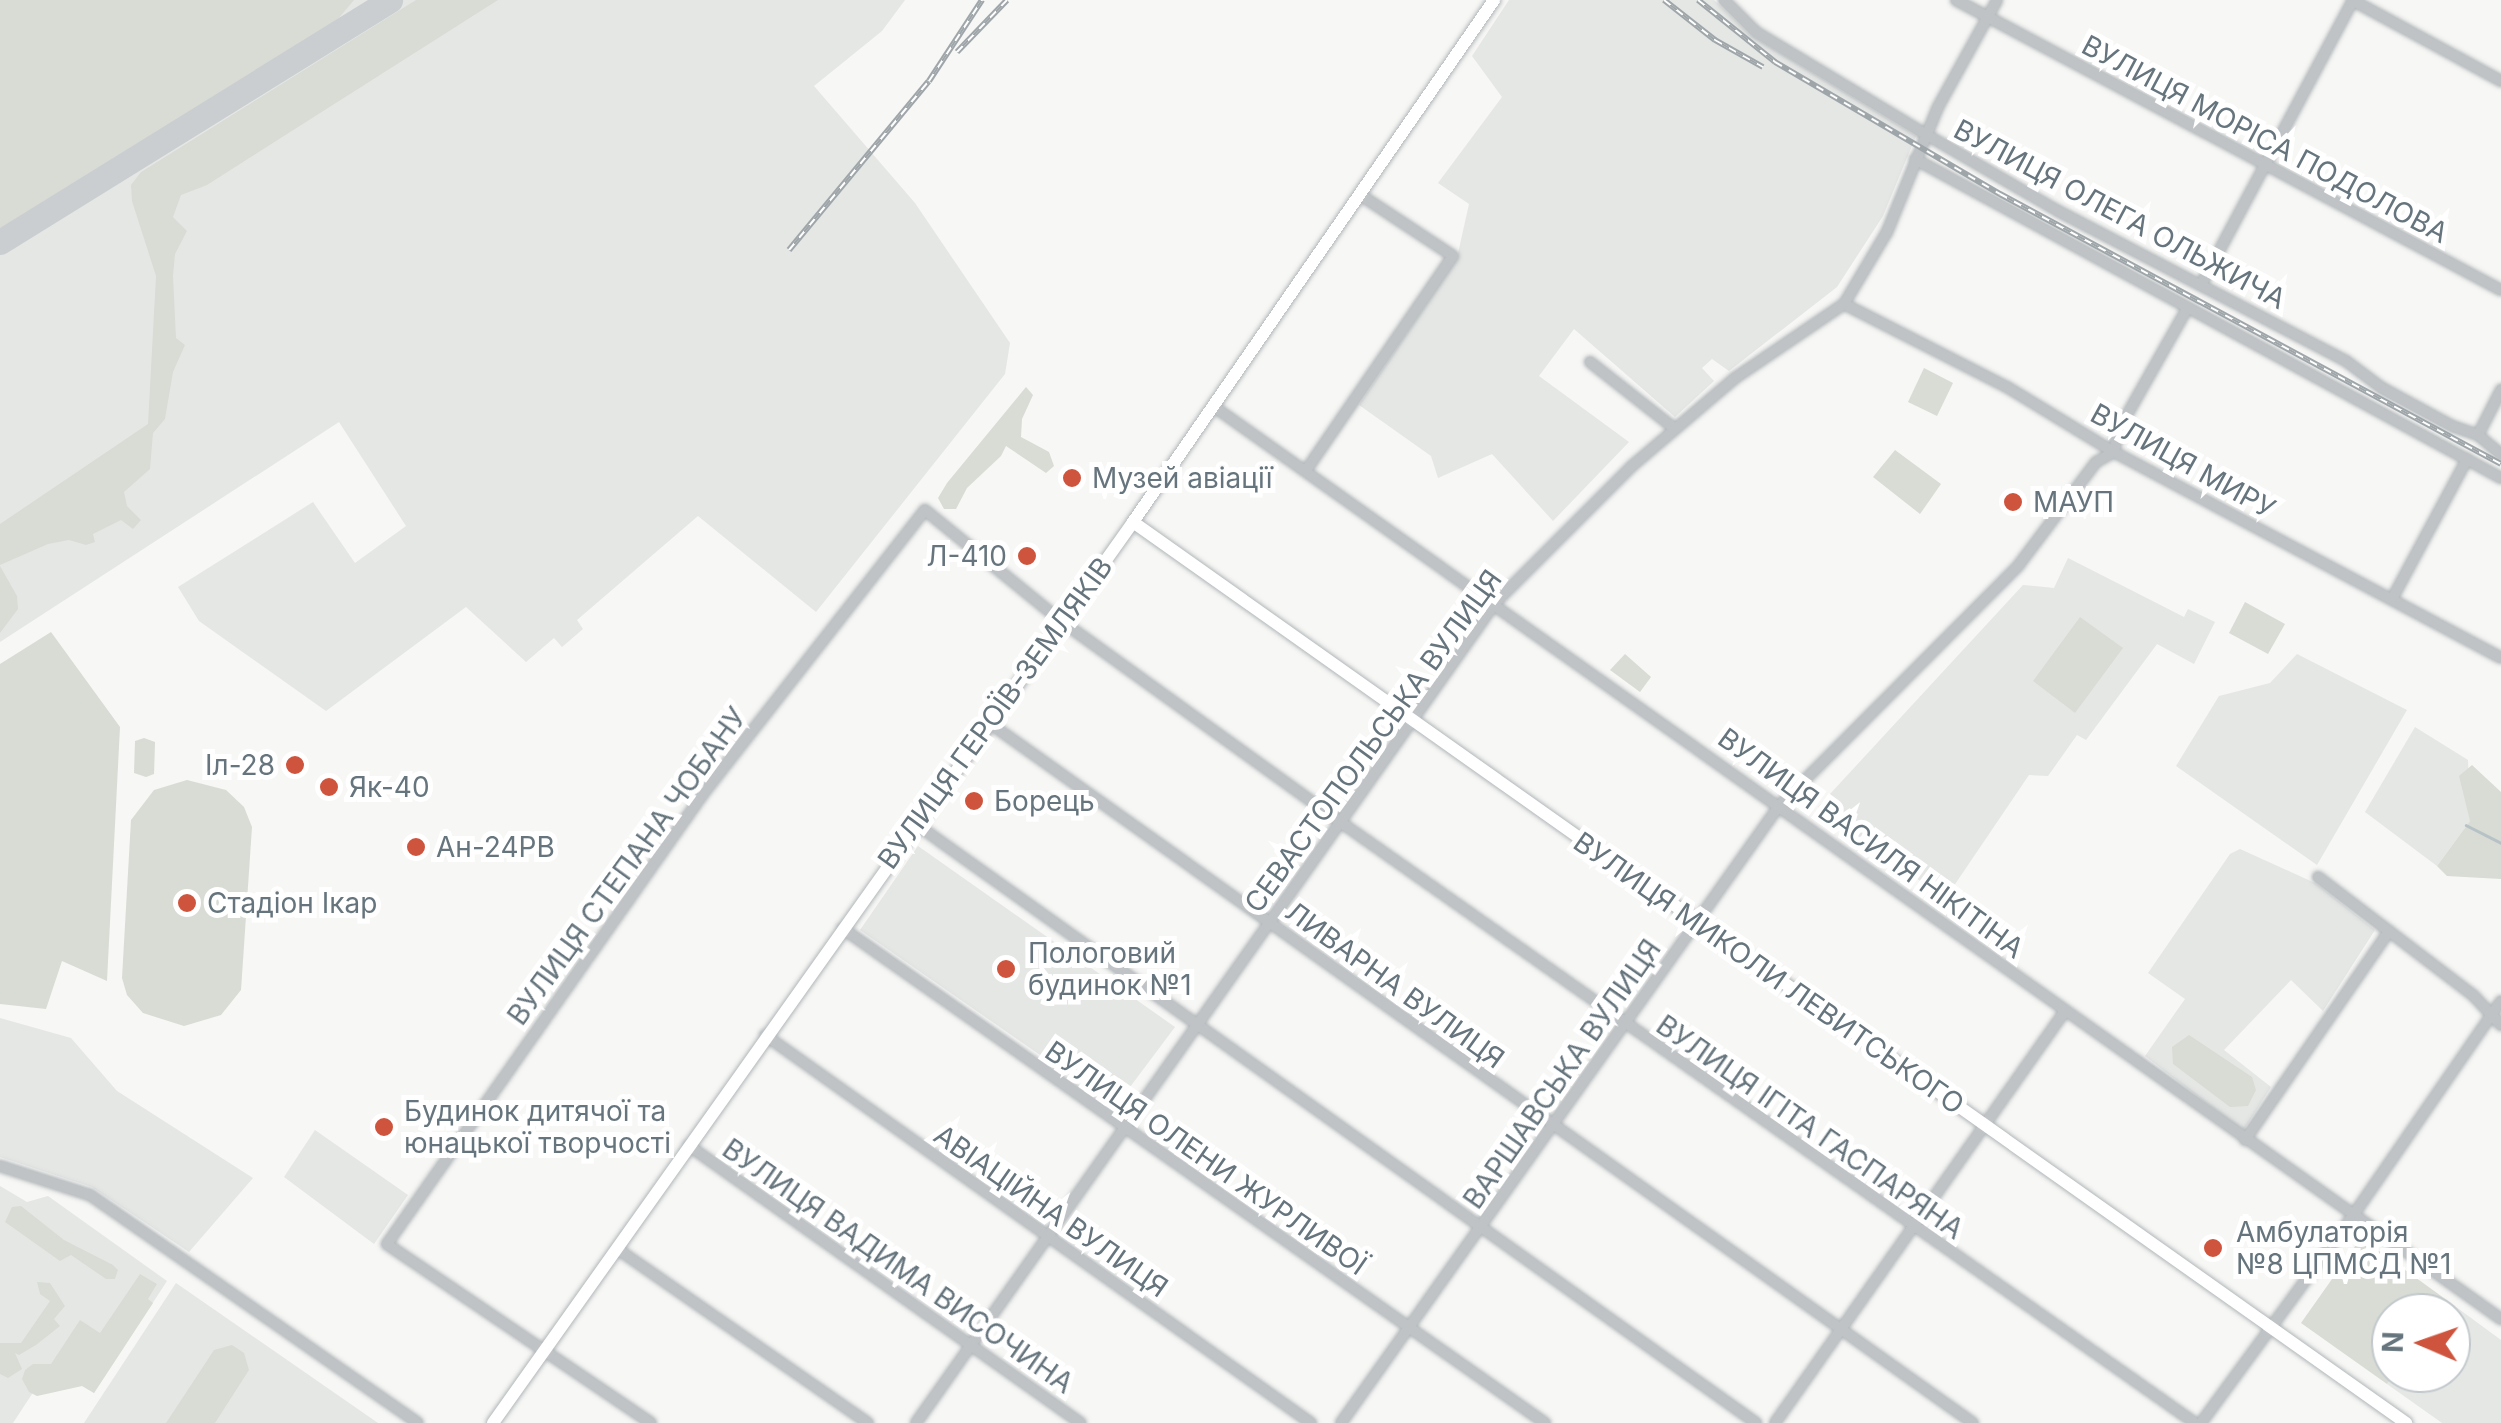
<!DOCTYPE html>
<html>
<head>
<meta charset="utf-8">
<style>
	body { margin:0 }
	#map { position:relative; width:2501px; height:1423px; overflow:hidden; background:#f7f7f5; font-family:Inter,sans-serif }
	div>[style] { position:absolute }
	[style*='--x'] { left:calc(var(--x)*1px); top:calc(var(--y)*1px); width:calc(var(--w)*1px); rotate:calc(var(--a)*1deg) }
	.built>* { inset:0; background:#e5e7e5 }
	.green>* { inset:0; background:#d8dcd5 }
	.stream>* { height:2.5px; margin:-1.25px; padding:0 1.25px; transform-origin:1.25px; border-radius:1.25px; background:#b6c2c5 }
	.taxiway>* { height:25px; margin:-12.5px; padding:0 12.5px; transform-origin:12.5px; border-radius:12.5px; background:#cbced0 }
	.roads { filter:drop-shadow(0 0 2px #b1b6b9) drop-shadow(0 0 2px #b1b6b9) }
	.minor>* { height:10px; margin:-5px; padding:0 5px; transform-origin:5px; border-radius:5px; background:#bfc3c6 }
	.major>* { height:12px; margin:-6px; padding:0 6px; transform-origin:6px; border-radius:6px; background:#fff }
	.rail>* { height:6px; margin-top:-3px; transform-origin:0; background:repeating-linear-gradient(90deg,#fff 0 8px,#9fa6aa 0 16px); box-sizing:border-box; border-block:2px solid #9fa6aa }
	.dots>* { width:28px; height:28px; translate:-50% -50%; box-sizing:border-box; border:5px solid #fff; border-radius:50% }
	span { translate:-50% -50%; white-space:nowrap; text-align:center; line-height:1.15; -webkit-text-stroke:10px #fff; paint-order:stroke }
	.street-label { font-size:28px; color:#66757d }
	.poi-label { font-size:28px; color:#66757d }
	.left { translate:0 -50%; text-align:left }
	.right { translate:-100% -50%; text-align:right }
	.north { position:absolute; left:2371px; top:1293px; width:100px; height:100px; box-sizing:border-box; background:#fff; border:2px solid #c2c8cb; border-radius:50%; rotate:272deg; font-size:28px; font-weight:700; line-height:40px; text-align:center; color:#66757d }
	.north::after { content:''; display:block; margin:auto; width:35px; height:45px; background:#cf543d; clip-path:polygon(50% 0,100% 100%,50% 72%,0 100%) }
</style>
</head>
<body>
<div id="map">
	<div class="built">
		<i style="clip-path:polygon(0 0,905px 0,882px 31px,814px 86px,915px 203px,1010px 343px,1005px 374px,816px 612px,698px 516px,577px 620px,583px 629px,562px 647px,554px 638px,526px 662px,466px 607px,326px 711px,199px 621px,178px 587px,313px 502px,355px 563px,406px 526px,339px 422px,0 642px)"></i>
		<i style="clip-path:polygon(1509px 0,1714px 0,1750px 35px,1916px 136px,1883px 216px,1837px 287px,1729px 371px,1712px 359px,1702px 368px,1714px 381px,1675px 417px,1574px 329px,1539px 376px,1629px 442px,1553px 521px,1492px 454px,1438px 478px,1431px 456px,1359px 405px,1457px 258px,1469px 204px,1438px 183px,1502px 97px,1472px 56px)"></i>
		<i style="clip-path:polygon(2068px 558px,2184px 617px,2188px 609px,2215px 622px,2194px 664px,2157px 644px,2086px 740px,2077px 735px,2048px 776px,2029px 775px,1945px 899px,1818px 807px,2023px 585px,2054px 588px)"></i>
		<i style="clip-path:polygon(2297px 654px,2407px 710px,2317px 865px,2176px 766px,2219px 696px,2270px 683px)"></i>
		<i style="clip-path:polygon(2415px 727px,2468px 760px,2470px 821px,2437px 866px,2365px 812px)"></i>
		<i style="clip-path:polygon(918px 846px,1175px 1027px,1115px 1107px,860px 930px)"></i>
		<i style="clip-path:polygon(2240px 849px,2315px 883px,2375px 930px,2323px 1011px,2291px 980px,2224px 1050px,2271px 1087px,2243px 1131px,2145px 1056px,2185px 999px,2148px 973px,2230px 854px)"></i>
		<i style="clip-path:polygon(0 1018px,71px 1038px,117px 1091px,253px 1178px,189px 1252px,92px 1187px,0 1157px)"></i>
		<i style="clip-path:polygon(315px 1130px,408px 1195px,374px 1244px,284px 1177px)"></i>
		<i style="clip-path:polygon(0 1186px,27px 1202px,48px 1196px,167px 1281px,94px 1393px,51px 1365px,13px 1423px,0 1423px)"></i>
		<i style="clip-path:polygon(176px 1283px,378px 1423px,84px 1423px)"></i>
		<i style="clip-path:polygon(2448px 1301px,2501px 1340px,2501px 1423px,2442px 1423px,2387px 1384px,2395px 1373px,2451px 1373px,2451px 1313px,2439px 1313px)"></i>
	</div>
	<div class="green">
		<i style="clip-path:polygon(0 0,354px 0,338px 19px,0 230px)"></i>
		<i style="clip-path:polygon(416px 0,498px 0,207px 185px,181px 195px,173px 217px,187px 231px,175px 254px,173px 276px,176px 338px,185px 345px,173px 372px,165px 419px,153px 433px,150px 469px,124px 492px,127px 506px,141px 520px,133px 529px,121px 520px,93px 534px,95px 542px,86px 545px,69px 540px,48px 544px,0 565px,0 524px,148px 424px,156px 276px,132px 201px,131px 185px,141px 172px)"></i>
		<i style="clip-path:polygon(1924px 368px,1953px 383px,1937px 416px,1908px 402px)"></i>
		<i style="clip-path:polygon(1026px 387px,1033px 395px,1022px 419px,1021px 437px,1049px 452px,1054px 466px,1046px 473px,1006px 446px,1001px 456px,967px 488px,956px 509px,944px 509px,938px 498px,947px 483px)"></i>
		<i style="clip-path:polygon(1895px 450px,1941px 484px,1920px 514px,1873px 477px)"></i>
		<i style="clip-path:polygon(0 566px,17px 596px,18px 609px,0 633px)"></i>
		<i style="clip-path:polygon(2245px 602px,2285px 624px,2268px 654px,2229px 633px)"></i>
		<i style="clip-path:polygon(2080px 617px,2123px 648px,2075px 713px,2033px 681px)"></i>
		<i style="clip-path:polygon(51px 632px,120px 727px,107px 981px,62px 961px,46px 1009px,0 1004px,0 664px)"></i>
		<i style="clip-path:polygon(1625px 654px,1651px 677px,1640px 692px,1610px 670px)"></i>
		<i style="clip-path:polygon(144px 738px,155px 742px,154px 774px,146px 777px,134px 773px,135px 741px)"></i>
		<i style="clip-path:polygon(2472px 765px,2501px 792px,2501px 879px,2447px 876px,2437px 866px,2470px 821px,2459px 776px)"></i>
		<i style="clip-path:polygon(187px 780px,226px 790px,244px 807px,252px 827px,241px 990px,221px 1015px,184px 1026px,143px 1013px,127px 995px,122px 978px,131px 820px,154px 790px)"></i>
		<i style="clip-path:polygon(2189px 1035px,2252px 1077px,2256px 1090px,2248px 1106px,2230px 1107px,2173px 1064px,2172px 1047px)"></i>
		<i style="clip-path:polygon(21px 1206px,64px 1240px,113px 1265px,118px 1270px,115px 1279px,106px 1279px,71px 1255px,60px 1261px,5px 1222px,12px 1207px)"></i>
		<i style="clip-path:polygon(2361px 1238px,2448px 1301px,2439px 1313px,2391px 1313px,2391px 1373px,2395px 1373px,2387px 1384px,2301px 1323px)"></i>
		<i style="clip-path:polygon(140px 1274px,157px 1284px,148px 1299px,153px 1303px,94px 1393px,82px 1386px,37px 1396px,29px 1392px,22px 1379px,25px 1370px,33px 1364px,51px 1364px,80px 1320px,100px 1333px)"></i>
		<i style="clip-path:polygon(37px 1282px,50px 1283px,65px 1306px,54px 1319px,60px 1326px,36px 1345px,19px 1355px,15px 1353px,22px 1369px,8px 1378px,0 1374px,0 1343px,21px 1343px,50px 1301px,40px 1294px)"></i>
		<i style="clip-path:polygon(232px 1345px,244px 1353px,249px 1370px,215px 1423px,166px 1423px,214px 1350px)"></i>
	</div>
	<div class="stream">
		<i style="--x:2466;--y:825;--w:39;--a:27"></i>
	</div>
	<div class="taxiway">
		<i style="--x:0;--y:242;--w:459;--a:-31.8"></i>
	</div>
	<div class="roads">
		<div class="minor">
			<i style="--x:1724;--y:0;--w:45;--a:45"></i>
			<i style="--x:1756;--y:32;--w:200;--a:31.1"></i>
			<i style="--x:1927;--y:135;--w:151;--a:30.1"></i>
			<i style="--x:2058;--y:211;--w:325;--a:27.5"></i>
			<i style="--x:2346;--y:361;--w:45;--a:36.9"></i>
			<i style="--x:2382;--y:388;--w:80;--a:28.5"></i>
			<i style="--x:2452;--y:426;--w:28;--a:19"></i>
			<i style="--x:2478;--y:435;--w:30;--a:40"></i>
			<i style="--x:1956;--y:0;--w:617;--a:28.02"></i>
			<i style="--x:2352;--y:0;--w:170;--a:28.5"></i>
			<i style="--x:1915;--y:159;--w:667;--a:28.56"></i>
			<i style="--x:2202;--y:283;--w:321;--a:-61.9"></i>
			<i style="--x:1844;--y:304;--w:183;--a:27"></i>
			<i style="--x:2007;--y:387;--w:125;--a:31.3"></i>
			<i style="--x:2114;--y:452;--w:438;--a:28"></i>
			<i style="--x:1590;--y:362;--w:108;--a:38.2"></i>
			<i style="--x:1213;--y:406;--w:1579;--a:35.33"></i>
			<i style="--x:2478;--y:435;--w:51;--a:-62.9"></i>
			<i style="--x:2114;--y:452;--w:24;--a:-78"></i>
			<i style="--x:2119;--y:429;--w:138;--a:-60.5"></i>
			<i style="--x:1307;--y:469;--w:258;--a:-55.6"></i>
			<i style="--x:1453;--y:256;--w:113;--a:-146.6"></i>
			<i style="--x:2392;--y:599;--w:159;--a:-61.8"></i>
			<i style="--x:988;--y:722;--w:1209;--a:35.44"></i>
			<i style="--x:916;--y:824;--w:1032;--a:35.49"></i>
			<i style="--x:2318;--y:877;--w:195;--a:37.3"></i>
			<i style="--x:2473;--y:995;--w:41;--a:47"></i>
			<i style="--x:842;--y:928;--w:860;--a:35.15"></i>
			<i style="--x:765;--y:1035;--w:670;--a:35.4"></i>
			<i style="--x:2245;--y:1140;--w:254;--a:-55.4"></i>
			<i style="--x:688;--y:1145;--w:481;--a:35.3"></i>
			<i style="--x:0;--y:1166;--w:95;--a:17.9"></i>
			<i style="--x:90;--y:1195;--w:399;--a:34.8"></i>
			<i style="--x:616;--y:1248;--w:307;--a:34.8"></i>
			<i style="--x:651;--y:1423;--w:319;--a:-145.9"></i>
			<i style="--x:387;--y:1244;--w:550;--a:-54.92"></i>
			<i style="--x:703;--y:794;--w:360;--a:-52"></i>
			<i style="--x:925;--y:510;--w:174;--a:39.2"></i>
			<i style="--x:1060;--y:620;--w:344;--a:35.8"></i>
			<i style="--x:1339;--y:821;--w:1046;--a:35.12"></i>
			<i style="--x:916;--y:1423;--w:1004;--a:-54.77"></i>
			<i style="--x:1495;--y:603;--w:194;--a:-45"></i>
			<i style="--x:1632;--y:466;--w:135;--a:-40.5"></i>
			<i style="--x:1735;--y:378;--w:132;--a:-34.2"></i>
			<i style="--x:1844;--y:304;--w:84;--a:-59.2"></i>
			<i style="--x:1887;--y:232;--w:135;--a:-67.8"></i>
			<i style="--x:1938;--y:107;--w:122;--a:-61.1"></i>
			<i style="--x:1341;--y:1423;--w:757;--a:-54.63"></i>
			<i style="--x:1779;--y:806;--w:339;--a:-45.1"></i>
			<i style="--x:2018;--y:566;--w:130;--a:-53.1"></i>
			<i style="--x:2096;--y:462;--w:21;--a:-29"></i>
			<i style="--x:1775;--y:1423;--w:504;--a:-54.86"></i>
			<i style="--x:2201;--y:1423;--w:255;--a:-53.8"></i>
			<i style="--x:2352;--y:1217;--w:262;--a:-55.4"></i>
		</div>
		<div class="major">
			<i style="--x:1133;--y:522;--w:1560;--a:35.29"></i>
			<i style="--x:493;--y:1423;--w:1105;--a:-54.61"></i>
			<i style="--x:1133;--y:522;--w:635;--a:-55.33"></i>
		</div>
	</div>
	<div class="rail">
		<i style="--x:1664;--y:0;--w:65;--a:38.1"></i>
		<i style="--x:1715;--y:40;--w:55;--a:29.4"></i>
		<i style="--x:1698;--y:0;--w:99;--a:38.8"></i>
		<i style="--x:1775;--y:62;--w:261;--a:30.4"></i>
		<i style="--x:2000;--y:194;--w:569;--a:28.32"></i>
		<i style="--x:957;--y:52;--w:72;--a:-46.1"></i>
		<i style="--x:789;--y:250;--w:219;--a:-50.4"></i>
		<i style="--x:929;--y:81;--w:97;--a:-56.8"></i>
	</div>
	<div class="dots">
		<i style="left:1072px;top:478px;background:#cf543d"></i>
		<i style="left:2013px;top:502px;background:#cf543d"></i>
		<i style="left:1027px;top:556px;background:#cf543d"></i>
		<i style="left:295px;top:765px;background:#cf543d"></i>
		<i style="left:329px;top:787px;background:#cf543d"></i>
		<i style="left:974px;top:801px;background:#cf543d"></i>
		<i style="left:416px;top:847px;background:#cf543d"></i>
		<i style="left:187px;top:903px;background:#cf543d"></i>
		<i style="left:1006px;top:969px;background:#cf543d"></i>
		<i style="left:384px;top:1127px;background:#cf543d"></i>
		<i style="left:2213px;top:1248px;background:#cf543d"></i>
	</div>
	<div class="street-label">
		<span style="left:2265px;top:139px;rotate:28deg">ВУЛИЦЯ МОРІСА ПОДОЛОВА</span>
		<span style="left:2120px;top:214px;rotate:28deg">ВУЛИЦЯ ОЛЕГА ОЛЬЖИЧА</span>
		<span style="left:2183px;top:461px;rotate:29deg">ВУЛИЦЯ МИРУ</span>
		<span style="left:995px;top:713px;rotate:-54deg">ВУЛИЦЯ ГЕРОЇВ-ЗЕМЛЯКІВ</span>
		<span style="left:1373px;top:741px;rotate:-54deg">СЕВАСТОПОЛЬСЬКА ВУЛИЦЯ</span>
		<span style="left:1871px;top:843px;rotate:36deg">ВУЛИЦЯ ВАСИЛЯ НІКІТІНА</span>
		<span style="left:627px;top:866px;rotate:-54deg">ВУЛИЦЯ СТЕПАНА ЧОБАНУ</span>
		<span style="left:1769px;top:973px;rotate:35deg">ВУЛИЦЯ МИКОЛИ ЛЕВИТСЬКОГО</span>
		<span style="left:1395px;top:985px;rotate:36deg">ЛИВАРНА ВУЛИЦЯ</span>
		<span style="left:1562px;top:1074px;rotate:-55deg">ВАРШАВСЬКА ВУЛИЦЯ</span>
		<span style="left:1810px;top:1127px;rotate:35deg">ВУЛИЦЯ ІГІТА ГАСПАРЯНА</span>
		<span style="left:1206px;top:1158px;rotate:35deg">ВУЛИЦЯ ОЛЕНИ ЖУРЛИВОЇ</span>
		<span style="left:1051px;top:1211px;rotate:35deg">АВІАЦІЙНА ВУЛИЦЯ</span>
		<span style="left:898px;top:1266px;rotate:35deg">ВУЛИЦЯ ВАДИМА ВИСОЧИНА</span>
	</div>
	<div class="poi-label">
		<span class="left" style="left:1092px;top:478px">Музей авіації</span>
		<span class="left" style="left:2033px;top:502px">МАУП</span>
		<span class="right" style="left:1007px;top:556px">Л-410</span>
		<span class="right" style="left:275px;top:765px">Іл-28</span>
		<span class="left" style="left:349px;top:787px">Як-40</span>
		<span class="left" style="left:994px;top:801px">Борець</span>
		<span class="left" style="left:436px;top:847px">Ан-24РВ</span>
		<span class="left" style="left:207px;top:903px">Стадіон Ікар</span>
		<span class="left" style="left:1028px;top:969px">Пологовий<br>будинок №1</span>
		<span class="left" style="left:404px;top:1127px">Будинок дитячої та<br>юнацької творчості</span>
		<span class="left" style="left:2236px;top:1248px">Амбулаторія<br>№8 ЦПМСД №1</span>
	</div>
	<div class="north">N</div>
</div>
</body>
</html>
